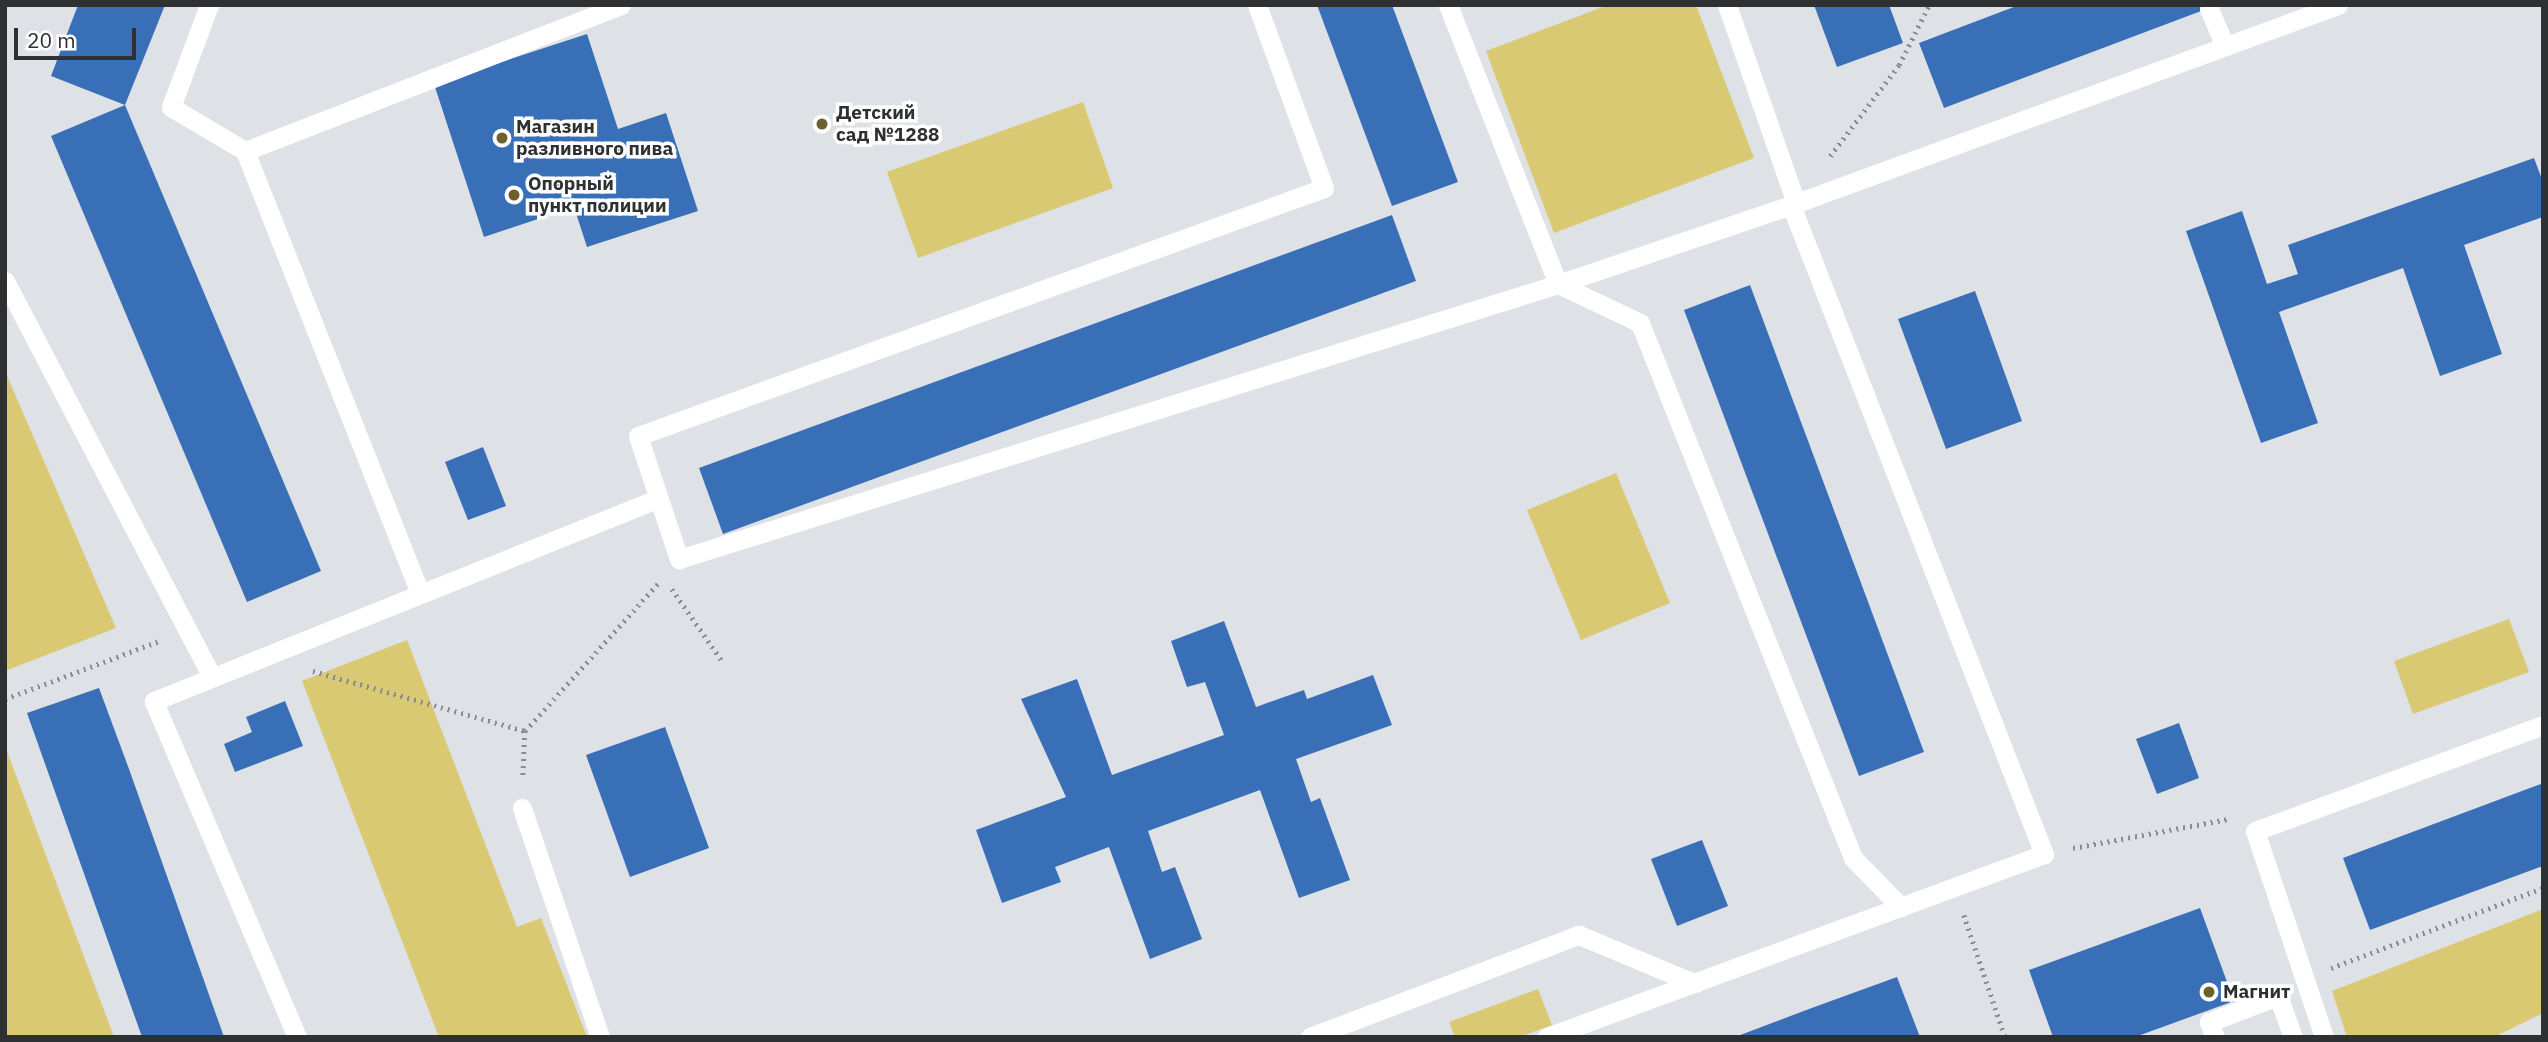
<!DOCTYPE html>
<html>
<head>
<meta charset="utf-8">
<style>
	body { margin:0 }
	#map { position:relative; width:2548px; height:1042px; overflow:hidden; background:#dee1e6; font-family:"IBM Plex Sans",sans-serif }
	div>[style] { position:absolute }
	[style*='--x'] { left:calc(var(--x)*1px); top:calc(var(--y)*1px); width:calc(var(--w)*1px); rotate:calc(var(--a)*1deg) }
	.green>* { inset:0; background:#d9c972 }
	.building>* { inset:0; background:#396fb7 }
	.path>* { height:4.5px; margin-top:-2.25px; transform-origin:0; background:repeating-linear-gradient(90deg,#8a8d90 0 2px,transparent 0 7px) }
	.lane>* { height:19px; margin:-9.5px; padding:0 9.5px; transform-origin:9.5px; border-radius:9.5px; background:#fff }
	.dots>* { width:19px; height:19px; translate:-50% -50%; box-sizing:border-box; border:4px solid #fff; border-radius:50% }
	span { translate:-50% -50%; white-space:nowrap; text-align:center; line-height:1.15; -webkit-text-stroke:7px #fff; paint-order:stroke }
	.poi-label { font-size:19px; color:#2e3031; font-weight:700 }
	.left { translate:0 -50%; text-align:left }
	.frame { position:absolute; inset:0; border:7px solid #2e3031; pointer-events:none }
	.scale { position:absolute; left:14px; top:28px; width:122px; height:32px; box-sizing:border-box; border:4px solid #2e3031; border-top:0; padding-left:9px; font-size:21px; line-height:24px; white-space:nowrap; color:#2e3031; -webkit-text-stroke:5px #fff; paint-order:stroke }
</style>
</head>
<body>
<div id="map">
	<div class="green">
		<i style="clip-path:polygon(1608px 5px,1696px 5px,1754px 158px,1554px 233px,1486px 51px)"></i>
		<i style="clip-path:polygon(1083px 102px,1113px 188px,918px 258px,887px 172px)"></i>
		<i style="clip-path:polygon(5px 371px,116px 628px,5px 671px)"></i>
		<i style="clip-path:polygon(1616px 473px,1670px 603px,1581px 640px,1527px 510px)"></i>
		<i style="clip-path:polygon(2509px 619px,2529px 672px,2413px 714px,2394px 661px)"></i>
		<i style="clip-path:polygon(407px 640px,517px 927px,541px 918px,587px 1037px,439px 1037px,302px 681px)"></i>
		<i style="clip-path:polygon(5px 746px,114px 1037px,5px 1037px)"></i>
		<i style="clip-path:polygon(2543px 909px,2543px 1013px,2494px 1037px,2347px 1037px,2332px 991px)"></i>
		<i style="clip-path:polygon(1538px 989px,1552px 1025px,1519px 1037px,1455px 1037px,1449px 1022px)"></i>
	</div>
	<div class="building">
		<i style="clip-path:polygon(78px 5px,165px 5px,125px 105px,51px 76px)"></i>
		<i style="clip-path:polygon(1317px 5px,1392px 5px,1458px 182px,1392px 206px)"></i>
		<i style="clip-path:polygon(1814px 5px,1889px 5px,1903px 43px,1837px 67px)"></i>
		<i style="clip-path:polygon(2019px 5px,2217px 5px,1944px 108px,1919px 43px)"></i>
		<i style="clip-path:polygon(587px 34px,618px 129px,666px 113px,698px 211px,587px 247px,574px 207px,484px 237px,434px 84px)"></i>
		<i style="clip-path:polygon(125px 105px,321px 571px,247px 602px,51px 136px)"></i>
		<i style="clip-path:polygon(2534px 158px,2543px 182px,2543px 217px,2464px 245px,2502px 354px,2440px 376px,2403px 268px,2279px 312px,2318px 423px,2261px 443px,2186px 231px,2242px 211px,2267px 284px,2298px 274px,2288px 245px)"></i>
		<i style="clip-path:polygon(1392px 215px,1416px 281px,723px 534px,699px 468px)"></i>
		<i style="clip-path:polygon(1750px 285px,1924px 752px,1859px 776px,1684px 310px)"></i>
		<i style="clip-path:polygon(1975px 291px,2022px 421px,1946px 449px,1898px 319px)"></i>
		<i style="clip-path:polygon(483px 447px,506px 506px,468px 520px,445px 462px)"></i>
		<i style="clip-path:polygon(1224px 621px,1256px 707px,1304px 690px,1307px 699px,1373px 675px,1392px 725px,1296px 759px,1311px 802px,1320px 798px,1350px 880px,1299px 898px,1260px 790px,1148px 831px,1162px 872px,1175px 867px,1202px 939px,1150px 959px,1109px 847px,1055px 867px,1061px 882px,1002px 903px,976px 830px,1066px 797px,1021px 699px,1077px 679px,1112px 775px,1224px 735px,1205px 682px,1187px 687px,1171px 641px)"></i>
		<i style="clip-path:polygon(99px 688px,129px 769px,224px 1037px,142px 1037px,27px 713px)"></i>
		<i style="clip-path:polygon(285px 701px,303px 746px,235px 772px,224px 744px,252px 732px,246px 717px)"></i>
		<i style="clip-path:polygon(2179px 723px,2199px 778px,2157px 794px,2136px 739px)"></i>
		<i style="clip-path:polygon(665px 727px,709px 848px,630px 877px,586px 755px)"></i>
		<i style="clip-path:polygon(2543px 783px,2543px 866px,2370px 930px,2343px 858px)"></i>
		<i style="clip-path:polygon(1702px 840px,1728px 906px,1677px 926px,1651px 859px)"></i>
		<i style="clip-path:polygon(2200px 908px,2234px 1001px,2135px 1037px,2053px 1037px,2029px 970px)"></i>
		<i style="clip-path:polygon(1897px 977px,1920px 1037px,1735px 1037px,1809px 1009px)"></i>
	</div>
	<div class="path">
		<i style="--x:1830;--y:156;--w:114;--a:-52.8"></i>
		<i style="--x:1899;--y:65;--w:67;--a:-63.4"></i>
		<i style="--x:672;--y:589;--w:89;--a:55.1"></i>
		<i style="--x:313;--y:671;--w:220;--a:15.8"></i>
		<i style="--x:525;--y:731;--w:48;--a:92.4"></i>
		<i style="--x:5;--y:699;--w:165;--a:-20.6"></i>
		<i style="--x:525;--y:731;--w:202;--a:-48"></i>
		<i style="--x:2073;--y:848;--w:158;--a:-10.6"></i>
		<i style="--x:1964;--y:915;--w:129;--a:71.4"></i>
		<i style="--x:2331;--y:968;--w:227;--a:-20.7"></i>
	</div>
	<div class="lane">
		<i style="--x:209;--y:5;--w:109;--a:110.4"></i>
		<i style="--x:171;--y:107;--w:86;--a:30.7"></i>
		<i style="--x:245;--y:151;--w:474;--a:68.4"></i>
		<i style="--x:1257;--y:5;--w:195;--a:69.9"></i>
		<i style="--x:1324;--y:188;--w:729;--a:160.12"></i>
		<i style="--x:638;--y:436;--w:130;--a:71.6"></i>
		<i style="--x:679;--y:559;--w:921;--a:-17.37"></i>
		<i style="--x:1558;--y:284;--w:246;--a:-18.7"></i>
		<i style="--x:1791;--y:205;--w:697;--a:68.7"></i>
		<i style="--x:2044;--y:854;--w:530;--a:159.79"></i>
		<i style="--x:1448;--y:5;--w:300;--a:68.5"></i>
		<i style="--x:1558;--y:284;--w:91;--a:25.4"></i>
		<i style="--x:1640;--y:323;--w:576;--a:68.29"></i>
		<i style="--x:1853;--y:858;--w:69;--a:45.6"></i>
		<i style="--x:1727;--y:5;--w:210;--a:70.8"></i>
		<i style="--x:2209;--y:9;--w:40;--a:66.6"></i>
		<i style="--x:245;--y:151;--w:403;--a:-21.2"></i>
		<i style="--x:1791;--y:205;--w:582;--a:-20.08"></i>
		<i style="--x:5;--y:281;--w:445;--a:62.4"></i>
		<i style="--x:522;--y:808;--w:242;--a:71.2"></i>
		<i style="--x:297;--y:1037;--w:365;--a:-113.1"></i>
		<i style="--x:154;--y:701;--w:542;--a:-21.88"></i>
		<i style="--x:1310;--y:1037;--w:288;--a:-20.8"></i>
		<i style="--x:1579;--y:935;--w:125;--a:22.7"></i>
		<i style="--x:2215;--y:1037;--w:16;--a:-112"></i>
		<i style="--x:2209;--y:1022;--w:74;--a:-20.6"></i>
		<i style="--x:2278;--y:996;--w:44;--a:69.9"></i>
		<i style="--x:2324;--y:1037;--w:217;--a:-108.5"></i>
		<i style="--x:2255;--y:831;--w:307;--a:-20.2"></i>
	</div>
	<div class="dots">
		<i style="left:822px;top:124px;background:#6b612e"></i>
		<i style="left:502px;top:138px;background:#6b612e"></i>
		<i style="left:514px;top:195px;background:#6b612e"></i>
		<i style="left:2209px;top:992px;background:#6b612e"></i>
	</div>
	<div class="poi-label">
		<span class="left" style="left:836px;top:124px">Детский<br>сад №1288</span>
		<span class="left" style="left:516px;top:138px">Магазин<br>разливного пива</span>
		<span class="left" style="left:528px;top:195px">Опорный<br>пункт полиции</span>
		<span class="left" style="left:2223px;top:992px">Магнит</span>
	</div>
	<div class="frame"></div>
	<div class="scale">20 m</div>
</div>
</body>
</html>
